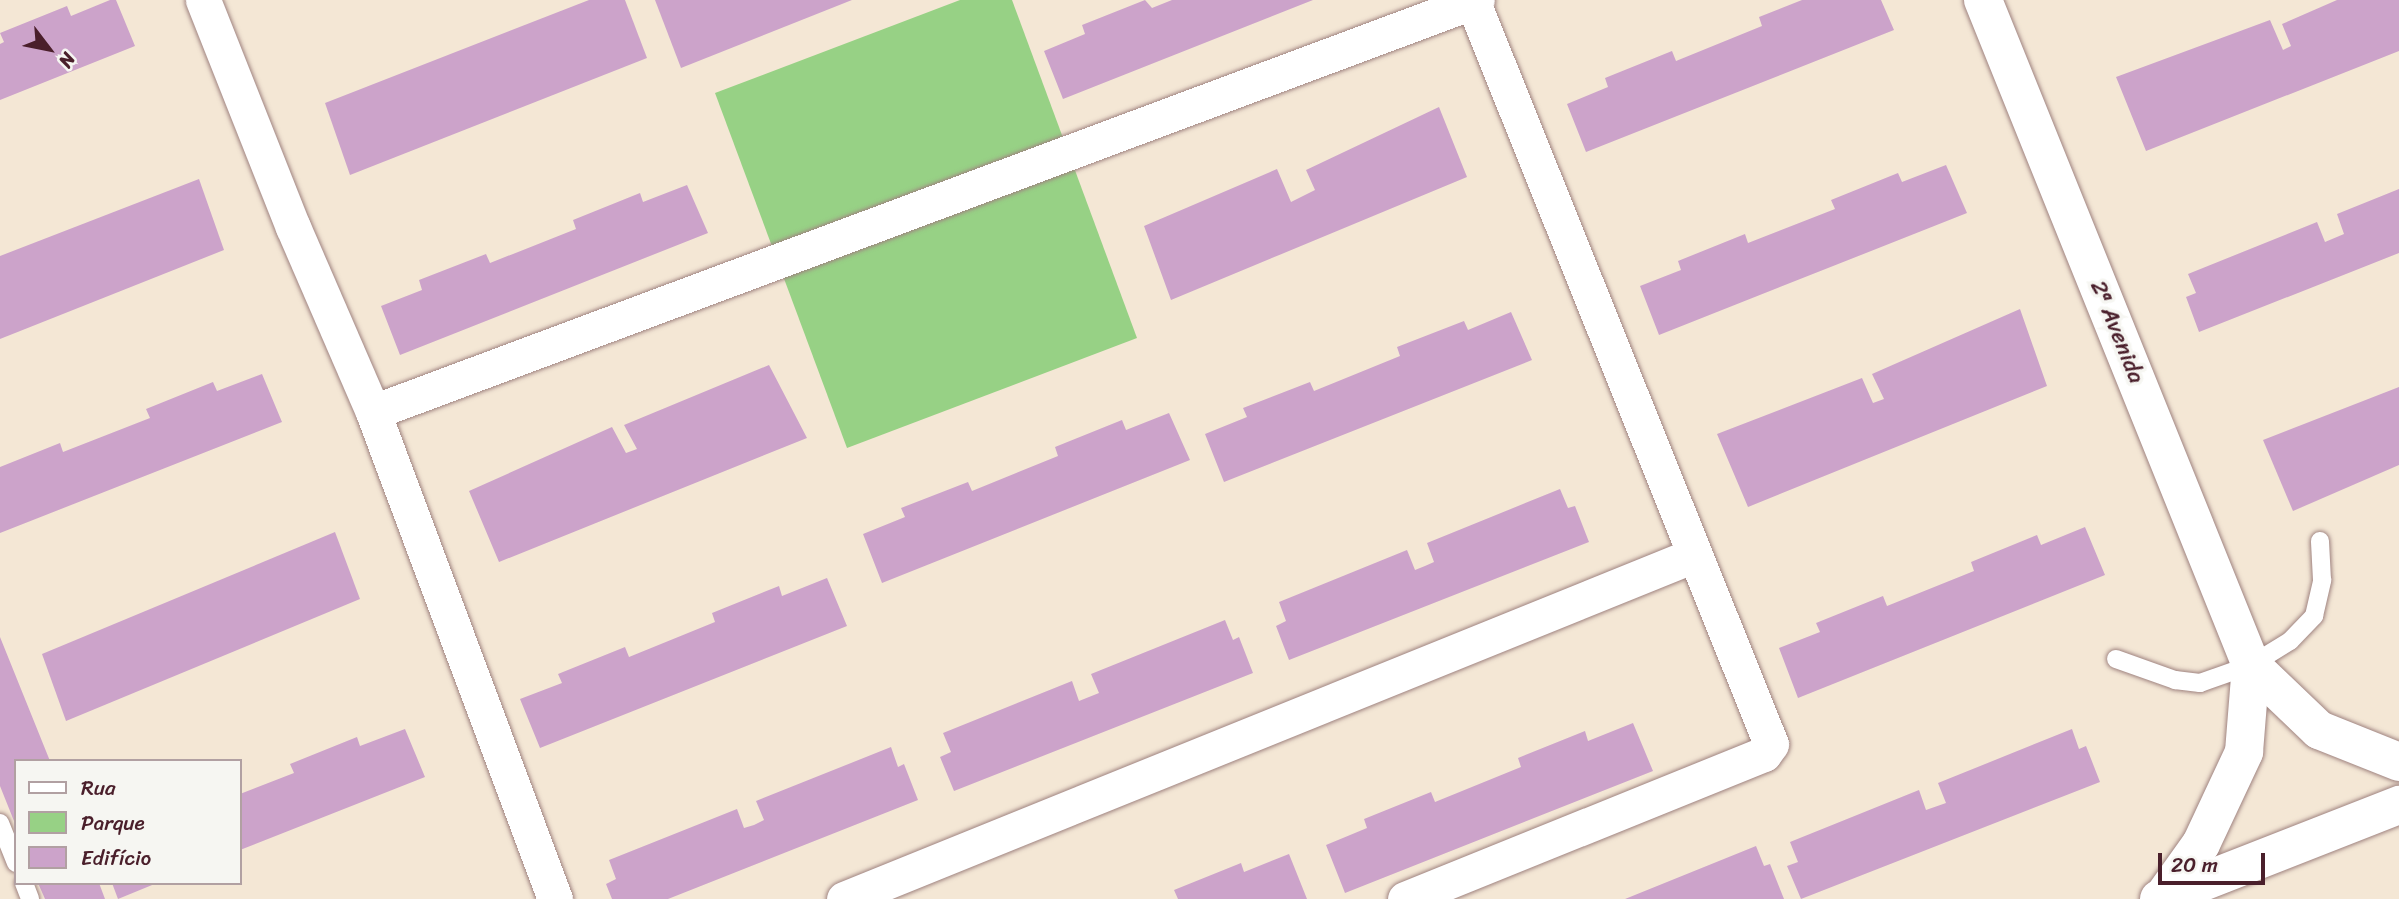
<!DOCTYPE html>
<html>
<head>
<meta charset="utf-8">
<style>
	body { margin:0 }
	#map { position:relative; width:2399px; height:899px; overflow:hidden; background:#f4e7d5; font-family:Sriracha,sans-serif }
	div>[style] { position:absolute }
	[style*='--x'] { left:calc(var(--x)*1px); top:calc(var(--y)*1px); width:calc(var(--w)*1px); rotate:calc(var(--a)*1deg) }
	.green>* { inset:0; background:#97d185 }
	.building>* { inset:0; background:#cca3ca }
	.roads { filter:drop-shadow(0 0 2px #9f8380) drop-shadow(0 0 2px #9f8380) }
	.lane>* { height:18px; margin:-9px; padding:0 9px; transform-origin:9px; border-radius:9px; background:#fff }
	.street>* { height:35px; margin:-17.5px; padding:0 17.5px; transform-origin:17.5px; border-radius:17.5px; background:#fff }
	.secondary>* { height:38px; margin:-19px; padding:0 19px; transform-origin:19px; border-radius:19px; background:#fff }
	span { translate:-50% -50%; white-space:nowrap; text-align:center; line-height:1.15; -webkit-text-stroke:7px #f6f6f2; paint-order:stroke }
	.street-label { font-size:23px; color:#4a1f2b }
	.legend { position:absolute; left:14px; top:759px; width:228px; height:126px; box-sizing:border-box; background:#f6f6f2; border:2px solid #b1a0a2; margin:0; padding:9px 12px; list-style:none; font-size:21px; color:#4a1f2b }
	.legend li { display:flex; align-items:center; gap:14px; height:35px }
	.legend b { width:35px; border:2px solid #b1a0a2 }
	.north { position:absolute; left:14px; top:14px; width:70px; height:70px; -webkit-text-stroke:5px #f6f6f2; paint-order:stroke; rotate:122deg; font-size:19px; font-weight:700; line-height:28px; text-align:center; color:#4a1f2b }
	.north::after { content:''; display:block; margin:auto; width:24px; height:32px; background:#4a1f2b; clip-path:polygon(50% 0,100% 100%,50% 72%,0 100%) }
	.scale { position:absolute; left:2158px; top:853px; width:107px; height:32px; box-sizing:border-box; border:4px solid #4a1f2b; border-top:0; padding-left:9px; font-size:21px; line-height:24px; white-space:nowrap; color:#4a1f2b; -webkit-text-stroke:5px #f6f6f2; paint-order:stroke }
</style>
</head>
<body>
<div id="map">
	<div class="green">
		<i style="clip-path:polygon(960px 0,1012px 0,1137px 338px,847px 448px,715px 93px)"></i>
	</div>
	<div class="building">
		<i style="clip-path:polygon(110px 0,116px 0,135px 46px,0 100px,0 44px,4px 42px,0 33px,67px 6px,71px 16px)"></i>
		<i style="clip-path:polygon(589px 0,625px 0,647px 58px,350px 175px,325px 103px)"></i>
		<i style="clip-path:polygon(655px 0,852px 0,681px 68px)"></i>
		<i style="clip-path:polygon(1145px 0,1152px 8px,1172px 0,1313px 0,1063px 99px,1044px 51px,1085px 34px,1082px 25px)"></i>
		<i style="clip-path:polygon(1802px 0,1881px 0,1894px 30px,1586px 152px,1567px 104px,1608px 87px,1605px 78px,1672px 51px,1676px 61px,1762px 26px,1759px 17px)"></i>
		<i style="clip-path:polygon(2337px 0,2399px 0,2399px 51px,2146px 151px,2116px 77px,2270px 20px,2283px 50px,2291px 46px,2282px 24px)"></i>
		<i style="clip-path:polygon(1439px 107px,1467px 177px,1171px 300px,1144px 226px,1277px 169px,1291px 202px,1315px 190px,1306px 170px)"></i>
		<i style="clip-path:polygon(1946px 165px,1967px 213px,1659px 335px,1640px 286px,1681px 270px,1678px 261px,1745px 234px,1748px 243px,1835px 209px,1831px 200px,1898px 173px,1902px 182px)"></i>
		<i style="clip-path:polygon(199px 179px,224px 250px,0 339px,0 256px)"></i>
		<i style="clip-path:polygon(687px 185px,708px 233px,400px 355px,381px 306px,422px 290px,419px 280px,486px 254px,490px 263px,576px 229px,573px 220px,640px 193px,643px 202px)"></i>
		<i style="clip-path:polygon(2399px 189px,2399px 253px,2199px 332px,2186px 297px,2196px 293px,2188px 274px,2317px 222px,2325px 242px,2344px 234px,2337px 214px)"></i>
		<i style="clip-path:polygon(2020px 309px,2047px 386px,1748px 507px,1717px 434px,1862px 378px,1873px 403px,1884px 399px,1872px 374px)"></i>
		<i style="clip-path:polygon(1511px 312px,1532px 360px,1224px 482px,1205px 434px,1247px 417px,1243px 408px,1310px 382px,1314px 391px,1400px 356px,1397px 347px,1464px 321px,1468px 330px)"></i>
		<i style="clip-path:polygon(769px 365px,807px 438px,499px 562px,469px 491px,612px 427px,626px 453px,637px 449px,624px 425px)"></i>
		<i style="clip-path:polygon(262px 374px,282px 422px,0 533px,0 467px,60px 443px,63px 452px,150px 418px,146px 409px,213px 382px,217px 391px)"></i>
		<i style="clip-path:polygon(2399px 387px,2399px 465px,2293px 511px,2263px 440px)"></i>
		<i style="clip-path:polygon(1169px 413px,1190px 460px,882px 583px,863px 534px,905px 517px,901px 508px,968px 482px,972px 491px,1058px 456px,1055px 447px,1122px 420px,1126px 430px)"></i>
		<i style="clip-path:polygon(1560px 489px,1568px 508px,1575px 506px,1589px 542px,1289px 660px,1276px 626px,1286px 621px,1279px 602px,1407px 550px,1415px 570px,1425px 566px,1434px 562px,1427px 543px)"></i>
		<i style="clip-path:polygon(2085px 527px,2105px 575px,1798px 698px,1779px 648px,1820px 632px,1816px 623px,1883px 596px,1887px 606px,1974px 571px,1971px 562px,2037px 535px,2041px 545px)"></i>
		<i style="clip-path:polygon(335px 532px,360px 599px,66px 721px,42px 654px)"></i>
		<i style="clip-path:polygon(827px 578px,847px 626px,540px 748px,520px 699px,562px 683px,558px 674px,625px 647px,629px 657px,715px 622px,712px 613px,779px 586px,782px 596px)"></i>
		<i style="clip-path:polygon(1225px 620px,1233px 640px,1239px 637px,1253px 673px,954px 791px,940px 757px,951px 752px,943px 733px,1072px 681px,1079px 701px,1099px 693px,1091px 674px)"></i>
		<i style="clip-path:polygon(0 637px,50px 761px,16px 761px,16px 826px,0 786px)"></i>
		<i style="clip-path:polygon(1633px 723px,1653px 771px,1345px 893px,1326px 845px,1367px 828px,1364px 819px,1431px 792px,1435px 802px,1521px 767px,1518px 758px,1585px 731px,1588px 741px)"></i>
		<i style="clip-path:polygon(405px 729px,425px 777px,240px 850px,240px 794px,294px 773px,290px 764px,357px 737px,360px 746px)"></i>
		<i style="clip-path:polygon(2072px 729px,2079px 749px,2086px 746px,2100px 782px,1801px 899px,1787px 866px,1798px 862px,1790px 842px,1919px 790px,1926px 810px,1946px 803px,1938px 783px)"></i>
		<i style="clip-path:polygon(891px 747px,898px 767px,904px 764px,918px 800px,668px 899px,612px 899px,606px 884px,616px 879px,609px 860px,737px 809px,744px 828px,754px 825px,764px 820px,756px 801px)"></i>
		<i style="clip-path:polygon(1756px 846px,1764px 866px,1770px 864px,1784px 899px,1625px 899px)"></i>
		<i style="clip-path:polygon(1289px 854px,1307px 899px,1178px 899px,1174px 890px,1241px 863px,1244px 872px)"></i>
		<i style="clip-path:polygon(38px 883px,99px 883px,105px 899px,45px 899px)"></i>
		<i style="clip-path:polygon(112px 883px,157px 883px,118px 899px)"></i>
	</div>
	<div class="roads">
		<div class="lane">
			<i style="--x:2116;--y:659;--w:63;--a:19.6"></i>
			<i style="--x:2175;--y:680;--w:25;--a:7"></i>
			<i style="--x:2200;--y:683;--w:54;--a:-19.4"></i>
			<i style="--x:2251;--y:665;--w:46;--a:-31.6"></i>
			<i style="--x:2290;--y:641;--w:35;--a:-46"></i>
			<i style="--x:2314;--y:616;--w:37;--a:-77"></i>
			<i style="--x:2322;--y:580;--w:39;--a:-93"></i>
			<i style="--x:0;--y:823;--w:43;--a:68.2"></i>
			<i style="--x:24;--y:883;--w:17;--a:69"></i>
		</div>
		<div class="street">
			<i style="--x:203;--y:0;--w:244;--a:68.4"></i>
			<i style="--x:293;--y:227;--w:202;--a:66.6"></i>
			<i style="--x:373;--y:412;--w:520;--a:69.51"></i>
			<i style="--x:373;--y:412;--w:1178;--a:-20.46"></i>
			<i style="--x:844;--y:899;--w:917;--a:-22.03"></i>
			<i style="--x:1405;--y:899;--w:387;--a:-22"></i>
			<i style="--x:1764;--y:754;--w:12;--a:-55"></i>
			<i style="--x:1771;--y:744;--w:802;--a:-111.89"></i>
		</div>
		<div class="secondary">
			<i style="--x:1983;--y:0;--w:717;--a:68.05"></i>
			<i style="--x:2251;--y:665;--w:94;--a:43.7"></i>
			<i style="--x:2319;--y:730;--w:86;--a:21.8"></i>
			<i style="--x:2163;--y:897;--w:65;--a:-54.4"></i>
			<i style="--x:2201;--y:844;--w:102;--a:-64.9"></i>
			<i style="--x:2244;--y:752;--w:87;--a:-85.4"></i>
			<i style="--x:2159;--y:899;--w:258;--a:-21.4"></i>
		</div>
	</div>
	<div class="street-label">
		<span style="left:2117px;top:332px;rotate:68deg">2ª Avenida</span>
	</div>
	<ul class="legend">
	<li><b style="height:9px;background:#fff"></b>Rua</li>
	<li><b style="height:19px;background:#97d185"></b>Parque</li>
	<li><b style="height:19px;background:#cca3ca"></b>Edifício</li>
	</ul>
	<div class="north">N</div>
	<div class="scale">20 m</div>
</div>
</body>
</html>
